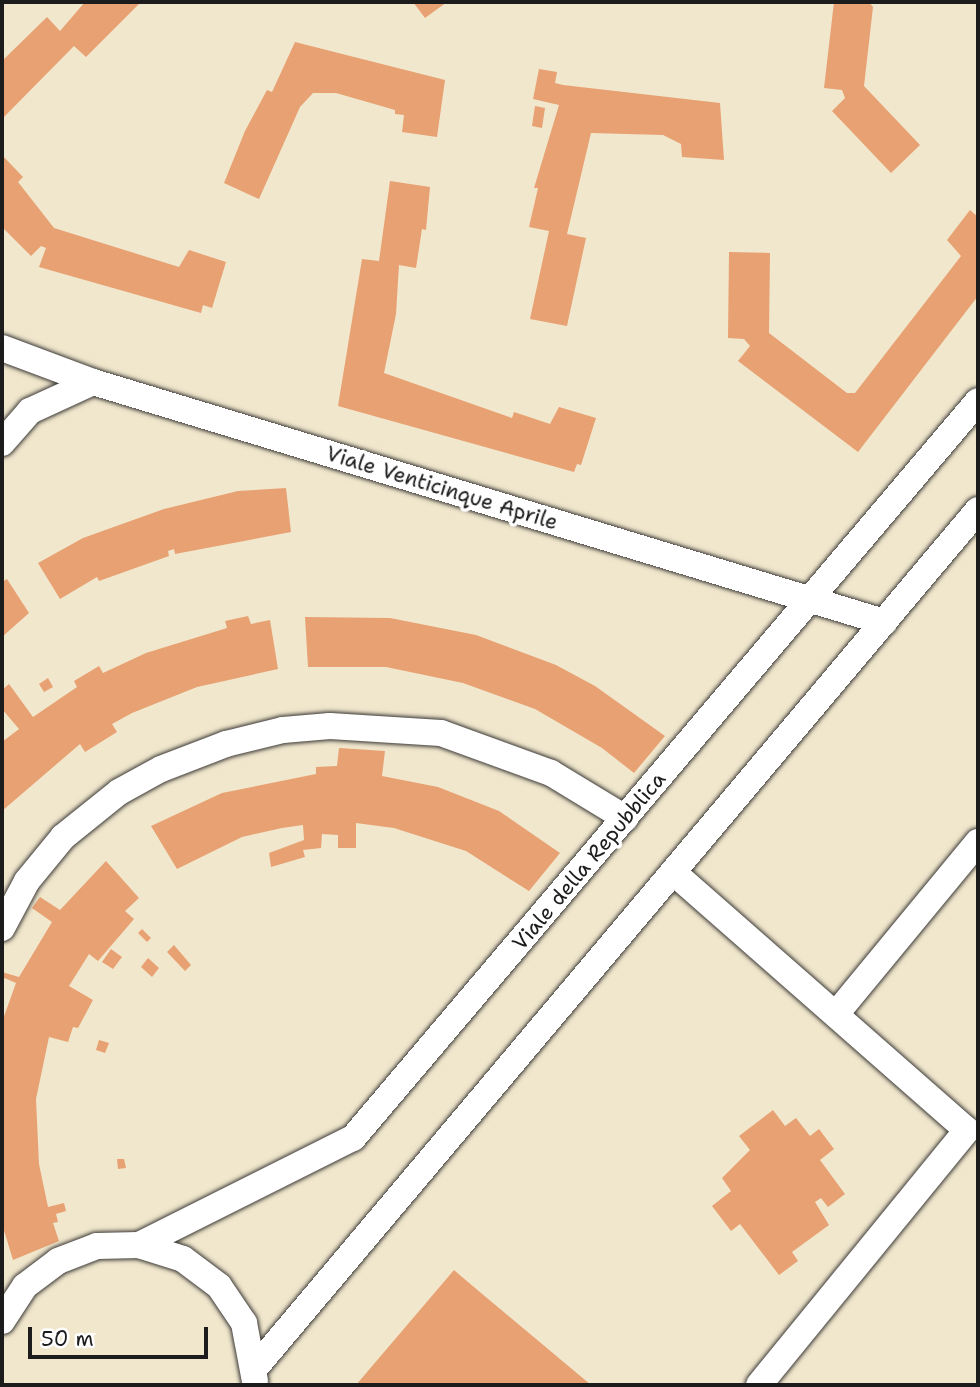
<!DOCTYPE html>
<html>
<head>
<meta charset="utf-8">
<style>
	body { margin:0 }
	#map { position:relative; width:980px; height:1387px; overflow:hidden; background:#f1e7cd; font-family:"Shantell Sans",sans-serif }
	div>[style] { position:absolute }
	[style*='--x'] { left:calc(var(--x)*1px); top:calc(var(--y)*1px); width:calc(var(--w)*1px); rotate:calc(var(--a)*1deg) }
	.building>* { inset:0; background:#e7a172 }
	.roads { filter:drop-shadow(0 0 2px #3c3a37) drop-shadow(0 0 2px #3c3a37) }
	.street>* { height:26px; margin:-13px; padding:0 13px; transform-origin:13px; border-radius:13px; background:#fff }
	span { translate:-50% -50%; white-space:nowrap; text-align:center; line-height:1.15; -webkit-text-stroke:7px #fff; paint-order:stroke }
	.street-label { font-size:21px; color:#1c1c1c }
	.frame { position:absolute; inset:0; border:4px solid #1c1c1c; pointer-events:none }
	.scale { position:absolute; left:28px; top:1327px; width:180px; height:32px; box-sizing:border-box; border:4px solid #1c1c1c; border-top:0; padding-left:9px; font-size:21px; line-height:24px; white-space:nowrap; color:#1c1c1c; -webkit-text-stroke:5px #fff; paint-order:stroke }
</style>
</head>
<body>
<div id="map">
	<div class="building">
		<i style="clip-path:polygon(85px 2px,141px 2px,86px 57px,74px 46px,2px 119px,2px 61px,47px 17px,60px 31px)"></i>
		<i style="clip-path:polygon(413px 2px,447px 2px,425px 18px)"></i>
		<i style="clip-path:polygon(834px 2px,869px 2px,873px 7px,864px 86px,920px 145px,891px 173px,832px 111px,845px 98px,842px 90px,824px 88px)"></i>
		<i style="clip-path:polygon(295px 42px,445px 80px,437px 137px,402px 132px,404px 115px,395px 114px,395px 110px,336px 93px,313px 93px,300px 107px,259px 199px,224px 183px,245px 131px,267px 90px,272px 92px)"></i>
		<i style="clip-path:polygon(539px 69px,557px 72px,555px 83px,563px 85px,720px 103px,724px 160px,682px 157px,681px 144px,663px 135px,591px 133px,567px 234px,586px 238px,567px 326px,530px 319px,549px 231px,529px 227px,538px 188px,534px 188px,559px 105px,533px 99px)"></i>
		<i style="clip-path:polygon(535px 106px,545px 108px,542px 128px,532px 126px)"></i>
		<i style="clip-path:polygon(2px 155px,23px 177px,18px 182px,54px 228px,179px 267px,189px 250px,226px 262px,212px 308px,203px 305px,201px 313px,39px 267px,46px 248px,41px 246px,31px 256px,2px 227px)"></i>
		<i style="clip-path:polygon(390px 181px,430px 187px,426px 230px,422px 229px,416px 268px,399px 265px,396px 314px,384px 373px,512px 418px,514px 412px,550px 424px,559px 407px,596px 418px,581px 465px,577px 464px,574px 472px,338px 406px,362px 259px,379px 261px)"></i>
		<i style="clip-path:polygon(970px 210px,978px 217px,978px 296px,858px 452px,738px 361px,750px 346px,744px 339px,728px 338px,729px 252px,770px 253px,769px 333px,847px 393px,855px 393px,961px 256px,947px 240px)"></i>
		<i style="clip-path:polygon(286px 488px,291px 532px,175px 554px,174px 549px,168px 551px,169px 556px,99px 581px,97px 577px,60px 599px,38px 563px,83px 538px,164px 509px,238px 491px)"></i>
		<i style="clip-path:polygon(7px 579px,29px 613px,2px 637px,2px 582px)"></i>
		<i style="clip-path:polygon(248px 616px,251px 624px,270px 620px,278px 669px,197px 687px,132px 713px,112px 724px,117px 732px,85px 752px,80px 744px,2px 811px,2px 742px,19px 729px,2px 709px,2px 690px,9px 684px,33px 717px,77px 687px,74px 681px,99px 666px,103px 673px,146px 653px,227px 628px,225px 621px)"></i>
		<i style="clip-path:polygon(305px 617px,390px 618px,476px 635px,556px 665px,595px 686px,665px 736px,634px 773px,602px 748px,535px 709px,463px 683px,386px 667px,308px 667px)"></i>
		<i style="clip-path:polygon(48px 678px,53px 687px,44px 692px,39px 684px)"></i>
		<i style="clip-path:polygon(339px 748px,385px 751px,382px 776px,438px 787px,499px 811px,560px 853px,529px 891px,466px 851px,394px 828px,356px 823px,356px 848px,338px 848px,338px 835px,322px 834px,321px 848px,303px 850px,305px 857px,271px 867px,269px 853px,304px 840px,303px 825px,282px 828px,242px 837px,177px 869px,151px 826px,222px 793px,316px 774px,316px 767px,337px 766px)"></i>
		<i style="clip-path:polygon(106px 861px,139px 898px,125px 911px,134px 919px,98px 961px,89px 954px,69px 986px,93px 1000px,78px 1028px,73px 1027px,68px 1042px,49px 1037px,36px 1099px,39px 1164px,48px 1207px,64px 1203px,66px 1211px,56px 1214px,58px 1222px,53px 1223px,59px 1241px,13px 1260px,2px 1224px,2px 1022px,16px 983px,2px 977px,2px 972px,19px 977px,52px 922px,32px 908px,40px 897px,60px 910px)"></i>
		<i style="clip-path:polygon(142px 929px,151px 938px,147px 942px,138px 933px)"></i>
		<i style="clip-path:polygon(174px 945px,191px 965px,185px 971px,167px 952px)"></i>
		<i style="clip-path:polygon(111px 949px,122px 957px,113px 969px,102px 962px)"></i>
		<i style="clip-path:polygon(148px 958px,159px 968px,152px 977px,141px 967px)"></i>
		<i style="clip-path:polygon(99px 1040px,109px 1043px,105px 1053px,96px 1050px)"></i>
		<i style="clip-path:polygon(773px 1110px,785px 1126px,796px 1118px,810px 1136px,819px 1129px,834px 1149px,820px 1160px,845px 1194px,828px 1207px,821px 1198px,815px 1202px,829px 1225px,792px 1252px,798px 1261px,779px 1275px,740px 1224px,731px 1231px,712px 1206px,731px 1191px,722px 1178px,750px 1150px,739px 1136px)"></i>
		<i style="clip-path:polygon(117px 1159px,124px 1159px,126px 1168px,118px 1169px)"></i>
		<i style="clip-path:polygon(454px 1270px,462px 1277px,591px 1385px,356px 1385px)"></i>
	</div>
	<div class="roads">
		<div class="street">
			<i style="--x:2;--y:348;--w:97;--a:20.5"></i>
			<i style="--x:93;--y:382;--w:827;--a:16.88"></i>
			<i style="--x:2;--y:443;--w:43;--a:-48.8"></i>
			<i style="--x:30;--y:411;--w:69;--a:-24.7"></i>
			<i style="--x:673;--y:872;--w:391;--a:41.3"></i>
			<i style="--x:967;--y:1130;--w:329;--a:129.2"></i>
			<i style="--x:2;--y:928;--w:53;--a:-62"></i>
			<i style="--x:27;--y:881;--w:57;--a:-50.7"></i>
			<i style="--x:63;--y:837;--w:72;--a:-38.8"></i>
			<i style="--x:119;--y:792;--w:48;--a:-28.7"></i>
			<i style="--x:161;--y:769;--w:70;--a:-21"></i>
			<i style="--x:226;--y:744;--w:59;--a:-13.8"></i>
			<i style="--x:283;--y:730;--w:47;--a:-4.9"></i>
			<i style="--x:330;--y:726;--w:111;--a:3.6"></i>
			<i style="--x:441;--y:733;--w:117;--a:20"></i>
			<i style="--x:551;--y:773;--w:87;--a:31.3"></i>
			<i style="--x:836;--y:1014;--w:223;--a:-50.5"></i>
			<i style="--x:139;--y:1245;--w:239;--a:-26.6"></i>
			<i style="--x:353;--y:1138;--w:966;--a:-49.7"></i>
			<i style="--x:2;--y:1321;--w:42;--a:-56.7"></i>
			<i style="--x:25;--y:1286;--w:41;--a:-37.1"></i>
			<i style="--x:58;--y:1261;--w:42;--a:-21"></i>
			<i style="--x:97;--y:1246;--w:42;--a:-1.4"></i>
			<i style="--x:139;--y:1245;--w:46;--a:17.7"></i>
			<i style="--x:183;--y:1259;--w:45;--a:36.9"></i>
			<i style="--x:219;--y:1286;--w:45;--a:56"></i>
			<i style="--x:244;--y:1323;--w:59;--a:79.3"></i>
			<i style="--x:255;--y:1368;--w:1122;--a:-49.88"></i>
		</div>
	</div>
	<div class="street-label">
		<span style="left:442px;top:488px;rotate:17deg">Viale Venticinque Aprile</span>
		<span style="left:589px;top:861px;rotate:-50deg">Viale della Repubblica</span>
	</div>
	<div class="frame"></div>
	<div class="scale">50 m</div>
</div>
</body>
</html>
